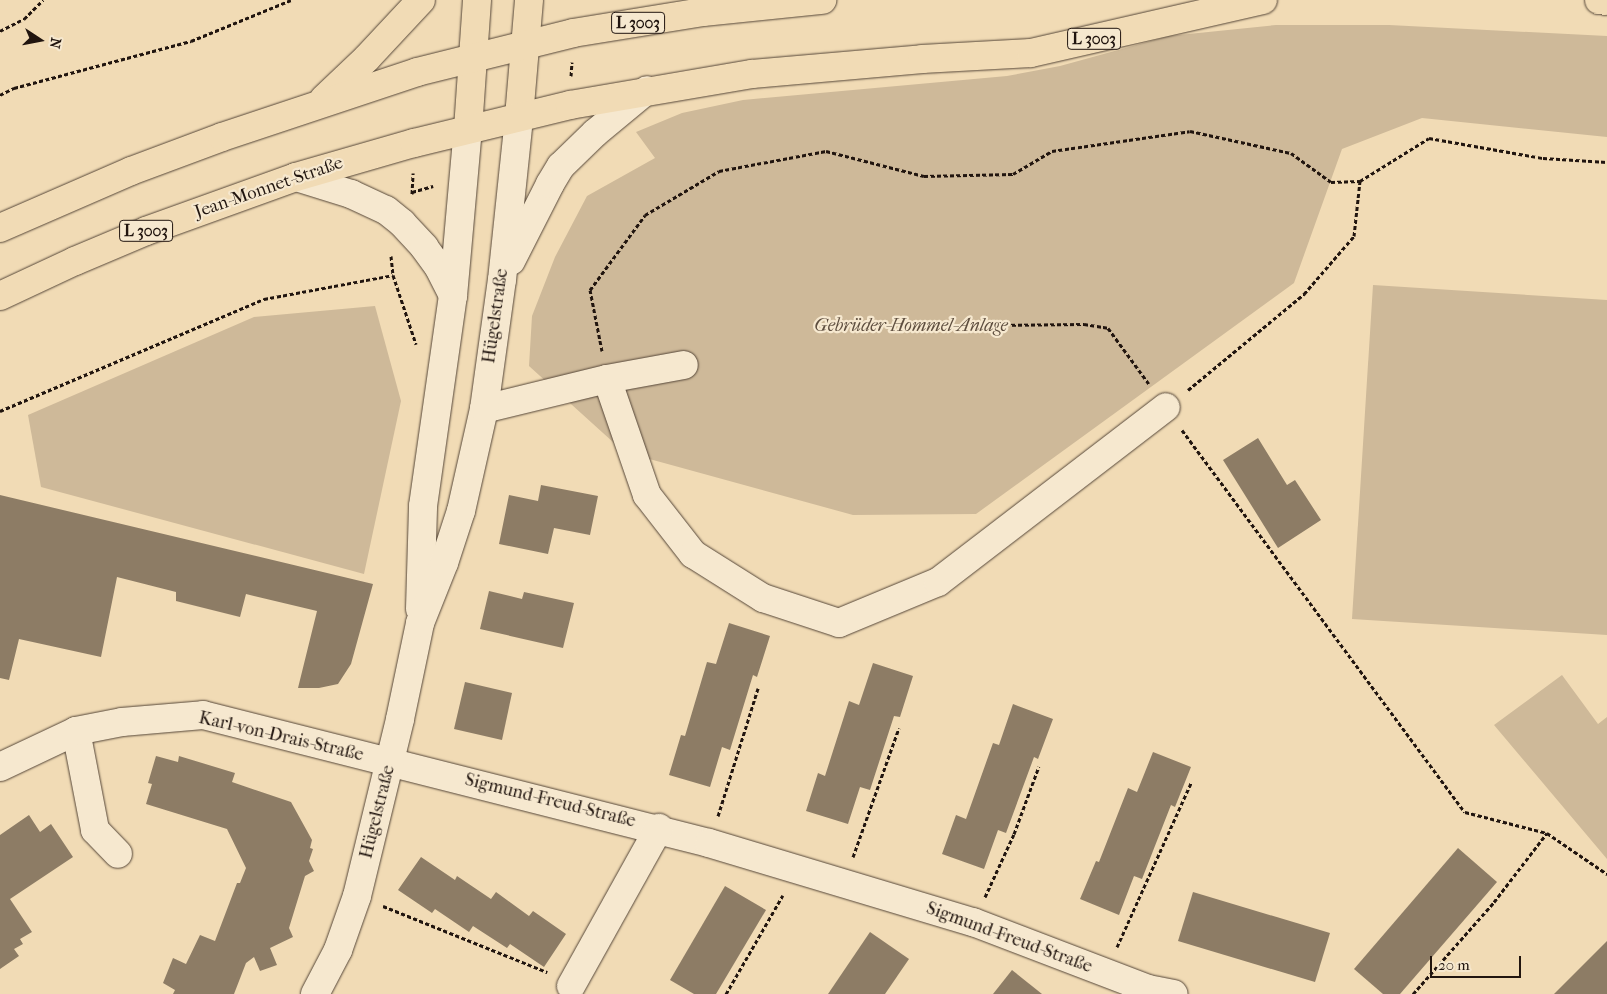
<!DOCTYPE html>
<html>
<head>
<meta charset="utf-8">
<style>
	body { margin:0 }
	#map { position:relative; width:1607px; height:994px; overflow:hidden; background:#f1dbb5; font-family:"IM FELL French Canon",serif }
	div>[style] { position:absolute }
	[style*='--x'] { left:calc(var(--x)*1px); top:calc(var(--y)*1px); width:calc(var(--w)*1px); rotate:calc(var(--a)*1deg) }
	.green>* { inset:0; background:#ceb999 }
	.building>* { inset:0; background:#8d7c65 }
	.path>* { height:3px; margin-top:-1.5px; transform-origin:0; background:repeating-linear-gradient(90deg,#21150f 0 4px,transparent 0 6.5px) }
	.roads { filter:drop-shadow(0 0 1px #554638) drop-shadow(0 0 1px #554638) }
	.minor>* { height:28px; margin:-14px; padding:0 14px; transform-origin:14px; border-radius:14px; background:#f6e8cf }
	.major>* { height:28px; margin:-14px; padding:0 14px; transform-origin:14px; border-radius:14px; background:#f1dbb5 }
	span { translate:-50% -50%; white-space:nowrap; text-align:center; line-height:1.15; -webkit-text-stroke:4.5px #f6e8cf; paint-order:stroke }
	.shield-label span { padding:1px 4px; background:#f6e8cf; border:1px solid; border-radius:4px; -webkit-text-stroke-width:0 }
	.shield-label { font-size:16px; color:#21150f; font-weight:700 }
	.street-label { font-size:18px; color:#21150f }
	.park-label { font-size:18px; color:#5e4e3f; font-style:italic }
	.north { position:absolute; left:15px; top:15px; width:50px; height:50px; -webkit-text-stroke:4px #f6e8cf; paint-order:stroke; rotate:101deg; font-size:14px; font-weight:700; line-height:20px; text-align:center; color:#21150f }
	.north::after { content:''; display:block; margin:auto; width:18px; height:22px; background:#21150f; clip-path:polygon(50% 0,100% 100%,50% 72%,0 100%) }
	.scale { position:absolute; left:1430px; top:956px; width:91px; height:22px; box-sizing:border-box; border:2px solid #21150f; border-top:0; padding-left:6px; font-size:15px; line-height:18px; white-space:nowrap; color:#21150f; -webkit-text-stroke:4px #f6e8cf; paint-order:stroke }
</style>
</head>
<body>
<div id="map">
	<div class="green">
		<i style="clip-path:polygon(1276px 25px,1389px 25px,1607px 36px,1607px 137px,1422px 118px,1342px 149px,1294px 283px,976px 514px,853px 515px,624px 452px,529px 366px,532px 316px,555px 257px,587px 196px,655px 158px,636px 132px,682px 113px,743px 100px,1007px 76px,1060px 66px,1169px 36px)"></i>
		<i style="clip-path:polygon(1373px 285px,1607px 300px,1607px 635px,1352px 619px)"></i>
		<i style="clip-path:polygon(375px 306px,401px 401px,364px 574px,41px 487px,28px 415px,254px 317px)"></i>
		<i style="clip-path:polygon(1562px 675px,1598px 724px,1607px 717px,1607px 859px,1494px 725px)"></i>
	</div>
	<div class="building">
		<i style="clip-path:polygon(1258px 438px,1287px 485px,1295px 480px,1321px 520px,1278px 548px,1223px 460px)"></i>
		<i style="clip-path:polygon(541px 485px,598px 496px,590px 535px,554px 528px,548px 554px,499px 544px,509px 495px,538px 501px)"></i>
		<i style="clip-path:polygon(0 495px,373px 584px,351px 664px,338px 684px,319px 688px,298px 688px,317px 611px,246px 594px,240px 617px,176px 601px,176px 592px,117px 577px,101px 657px,19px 639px,9px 680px,0 678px)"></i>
		<i style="clip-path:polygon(489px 591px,522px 599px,524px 592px,574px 603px,563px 648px,480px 629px)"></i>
		<i style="clip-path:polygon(729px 623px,770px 636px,757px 677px,753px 675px,730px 750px,722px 747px,710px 787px,669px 775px,681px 735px,685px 736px,707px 662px,716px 664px)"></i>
		<i style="clip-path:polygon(873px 663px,913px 676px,900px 717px,894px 716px,870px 790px,860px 787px,848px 824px,806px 811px,818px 773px,825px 776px,849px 701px,859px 705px)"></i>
		<i style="clip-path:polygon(465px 682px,512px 693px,502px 740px,454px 729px)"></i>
		<i style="clip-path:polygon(1013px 704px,1053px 719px,1038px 759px,1034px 757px,1006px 833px,998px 830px,984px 869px,942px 854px,956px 815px,966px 819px,993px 743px,999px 745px)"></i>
		<i style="clip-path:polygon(1153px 752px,1191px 767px,1175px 807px,1171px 805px,1142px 879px,1134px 876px,1119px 915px,1080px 899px,1096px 861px,1099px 862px,1128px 788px,1137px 792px)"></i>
		<i style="clip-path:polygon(156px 756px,178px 762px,179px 756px,235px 773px,232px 782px,291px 802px,312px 840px,310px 848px,313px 849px,309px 861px,314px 871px,305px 876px,289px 928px,293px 937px,270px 948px,277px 965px,260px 971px,254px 957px,246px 963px,234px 994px,173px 994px,175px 990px,163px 983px,173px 958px,186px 964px,200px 935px,215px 941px,237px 883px,240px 883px,246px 868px,227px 829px,146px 804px,152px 784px,148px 783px)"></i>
		<i style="clip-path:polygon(29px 815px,40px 832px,51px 824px,73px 857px,10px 899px,32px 932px,20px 939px,23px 944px,14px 949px,19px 956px,0 969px,0 835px)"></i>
		<i style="clip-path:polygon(1458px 848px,1497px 882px,1400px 994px,1383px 994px,1354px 969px)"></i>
		<i style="clip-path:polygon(421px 857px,455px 880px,457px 876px,491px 899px,496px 892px,529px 916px,533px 911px,566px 934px,544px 967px,510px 944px,507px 948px,473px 926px,469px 932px,435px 909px,432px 913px,398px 890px)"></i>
		<i style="clip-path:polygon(725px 886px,766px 910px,716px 994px,694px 994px,670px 980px)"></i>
		<i style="clip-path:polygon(1193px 892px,1330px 933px,1315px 982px,1178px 941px)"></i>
		<i style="clip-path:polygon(870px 932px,909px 959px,885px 994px,828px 994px)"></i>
		<i style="clip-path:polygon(1607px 941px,1607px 994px,1554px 994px)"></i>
		<i style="clip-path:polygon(1012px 970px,1042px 994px,993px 994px)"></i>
	</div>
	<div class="path">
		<i style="--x:0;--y:31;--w:27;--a:-27"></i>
		<i style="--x:24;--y:19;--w:27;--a:-45"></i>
		<i style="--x:571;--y:76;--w:14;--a:-86"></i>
		<i style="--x:0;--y:95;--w:16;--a:-27"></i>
		<i style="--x:14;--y:88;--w:183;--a:-14.9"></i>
		<i style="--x:191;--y:41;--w:108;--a:-22.3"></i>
		<i style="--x:412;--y:192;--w:22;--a:-16"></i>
		<i style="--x:412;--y:194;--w:21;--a:-87"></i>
		<i style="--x:391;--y:256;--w:19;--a:84"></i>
		<i style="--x:393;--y:275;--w:73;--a:71.6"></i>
		<i style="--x:979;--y:325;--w:105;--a:-0.5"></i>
		<i style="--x:1084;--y:324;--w:24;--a:9"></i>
		<i style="--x:1108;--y:328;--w:69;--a:53.8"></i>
		<i style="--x:602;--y:351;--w:62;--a:-101.1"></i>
		<i style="--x:590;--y:290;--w:93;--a:-53.7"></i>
		<i style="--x:645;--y:215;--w:86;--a:-30.7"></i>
		<i style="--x:719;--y:171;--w:109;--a:-10.6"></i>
		<i style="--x:826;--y:151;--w:101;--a:14.3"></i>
		<i style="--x:924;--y:176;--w:89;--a:-1.3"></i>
		<i style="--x:1013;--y:174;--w:45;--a:-30.5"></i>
		<i style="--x:1052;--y:151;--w:139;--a:-8.2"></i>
		<i style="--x:1190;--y:131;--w:103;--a:12.3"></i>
		<i style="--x:1291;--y:153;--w:49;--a:35.9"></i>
		<i style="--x:1331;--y:182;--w:29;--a:-2"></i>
		<i style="--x:1188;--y:390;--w:151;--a:-39.6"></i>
		<i style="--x:1304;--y:294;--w:77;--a:-49.2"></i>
		<i style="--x:1354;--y:236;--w:55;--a:-83.8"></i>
		<i style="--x:1360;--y:181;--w:81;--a:-31.9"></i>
		<i style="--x:1429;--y:138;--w:116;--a:10"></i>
		<i style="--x:1543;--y:158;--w:64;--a:3.6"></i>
		<i style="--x:0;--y:411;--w:287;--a:-23"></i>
		<i style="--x:264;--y:299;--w:131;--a:-10.5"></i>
		<i style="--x:1182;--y:430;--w:475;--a:53.5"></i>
		<i style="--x:1465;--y:812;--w:85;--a:14.4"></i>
		<i style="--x:1547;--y:833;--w:73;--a:34.3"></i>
		<i style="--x:718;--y:816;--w:134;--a:-72.6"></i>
		<i style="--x:853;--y:857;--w:137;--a:-70.4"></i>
		<i style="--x:985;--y:897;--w:69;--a:-65.3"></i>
		<i style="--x:1014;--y:834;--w:72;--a:-69.8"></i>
		<i style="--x:383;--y:906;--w:177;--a:21.9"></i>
		<i style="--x:1117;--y:947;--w:180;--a:-65.7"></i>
		<i style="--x:726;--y:994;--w:114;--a:-60.1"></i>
		<i style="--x:1413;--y:994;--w:123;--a:-48.6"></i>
		<i style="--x:1494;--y:902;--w:87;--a:-52.5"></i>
	</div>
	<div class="roads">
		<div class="minor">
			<i style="--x:296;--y:177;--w:58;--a:17.2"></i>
			<i style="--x:351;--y:194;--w:38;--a:25"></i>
			<i style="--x:386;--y:210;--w:21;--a:39"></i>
			<i style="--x:402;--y:223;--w:33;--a:47"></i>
			<i style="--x:424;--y:247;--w:26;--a:54"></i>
			<i style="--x:439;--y:268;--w:31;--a:63"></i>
			<i style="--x:511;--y:261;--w:86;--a:-63.1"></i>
			<i style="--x:550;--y:184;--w:21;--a:-59"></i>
			<i style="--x:561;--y:166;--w:47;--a:-44.1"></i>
			<i style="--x:595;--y:133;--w:67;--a:-39.6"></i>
			<i style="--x:607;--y:379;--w:78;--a:-10.3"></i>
			<i style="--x:484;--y:409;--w:127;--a:-13.7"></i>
			<i style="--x:607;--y:379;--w:123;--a:71"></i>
			<i style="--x:647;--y:495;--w:75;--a:52.1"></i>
			<i style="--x:693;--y:554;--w:83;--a:32.2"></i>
			<i style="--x:763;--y:598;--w:80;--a:18.2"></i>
			<i style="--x:839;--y:623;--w:107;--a:-22.5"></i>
			<i style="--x:938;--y:582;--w:287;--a:-37.5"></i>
			<i style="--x:420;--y:609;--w:103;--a:-88.3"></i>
			<i style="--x:423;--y:506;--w:212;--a:-81.9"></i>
			<i style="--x:453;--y:296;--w:168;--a:-84.9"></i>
			<i style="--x:76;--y:731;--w:101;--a:79.1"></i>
			<i style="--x:95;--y:830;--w:33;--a:46"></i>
			<i style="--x:0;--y:767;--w:84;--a:-25.3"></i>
			<i style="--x:76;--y:731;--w:47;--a:-11.1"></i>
			<i style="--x:122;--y:722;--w:81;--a:-4.9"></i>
			<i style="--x:203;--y:715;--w:522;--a:14.2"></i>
			<i style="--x:709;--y:843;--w:276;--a:16.7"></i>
			<i style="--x:973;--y:922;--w:187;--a:20.9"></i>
			<i style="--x:1148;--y:989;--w:26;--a:11"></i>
			<i style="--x:571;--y:986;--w:181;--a:-60.9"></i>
			<i style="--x:315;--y:994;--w:50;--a:-62.4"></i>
			<i style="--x:338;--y:950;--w:57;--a:-70.6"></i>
			<i style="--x:357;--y:896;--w:182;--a:-76.3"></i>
			<i style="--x:400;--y:719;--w:98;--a:-78.2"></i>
			<i style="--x:420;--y:623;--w:65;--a:-68.2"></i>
			<i style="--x:444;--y:563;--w:55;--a:-71.9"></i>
			<i style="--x:461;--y:511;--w:105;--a:-77.3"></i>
			<i style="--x:484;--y:409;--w:130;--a:-82.1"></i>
			<i style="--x:502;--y:280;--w:164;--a:-84"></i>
		</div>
		<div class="major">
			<i style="--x:1599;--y:0;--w:8;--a:7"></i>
			<i style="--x:324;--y:99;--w:59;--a:-43.6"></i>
			<i style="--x:367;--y:58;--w:79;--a:-47"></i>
			<i style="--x:519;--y:117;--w:117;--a:-85.1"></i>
			<i style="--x:468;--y:129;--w:129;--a:-86"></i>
			<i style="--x:0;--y:228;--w:143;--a:-23.5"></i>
			<i style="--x:131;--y:171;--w:97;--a:-20.5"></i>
			<i style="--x:222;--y:137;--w:206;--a:-18.4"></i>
			<i style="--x:417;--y:72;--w:161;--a:-14"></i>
			<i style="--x:573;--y:33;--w:132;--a:-9.2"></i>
			<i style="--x:703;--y:12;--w:120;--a:-5.8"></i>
			<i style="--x:0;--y:296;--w:83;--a:-25"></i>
			<i style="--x:75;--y:261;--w:77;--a:-22.9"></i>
			<i style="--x:146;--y:231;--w:159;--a:-19.8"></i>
			<i style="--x:296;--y:177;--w:123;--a:-16.1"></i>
			<i style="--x:414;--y:143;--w:161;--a:-13.7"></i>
			<i style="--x:570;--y:105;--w:185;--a:-9.7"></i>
			<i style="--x:752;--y:74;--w:171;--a:-5"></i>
			<i style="--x:922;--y:59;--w:109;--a:-3.2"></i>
			<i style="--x:1031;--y:53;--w:238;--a:-12.9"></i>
		</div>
	</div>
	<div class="shield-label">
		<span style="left:638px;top:23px">L 3003</span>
		<span style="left:1094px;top:39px">L 3003</span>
		<span style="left:146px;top:231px">L 3003</span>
	</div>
	<div class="street-label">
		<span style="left:269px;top:188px;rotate:-19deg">Jean-Monnet-Straße</span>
		<span style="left:496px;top:316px;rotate:-82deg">Hügelstraße</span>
		<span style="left:281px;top:737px;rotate:13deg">Karl-von-Drais-Straße</span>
		<span style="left:550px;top:801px;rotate:14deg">Sigmund-Freud-Straße</span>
		<span style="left:378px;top:812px;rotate:-76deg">Hügelstraße</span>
		<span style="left:1009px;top:938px;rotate:20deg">Sigmund-Freud-Straße</span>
	</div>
	<div class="park-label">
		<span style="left:911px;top:326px">Gebrüder-Hommel-Anlage</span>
	</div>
	<div class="north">N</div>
	<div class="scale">20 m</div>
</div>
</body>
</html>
